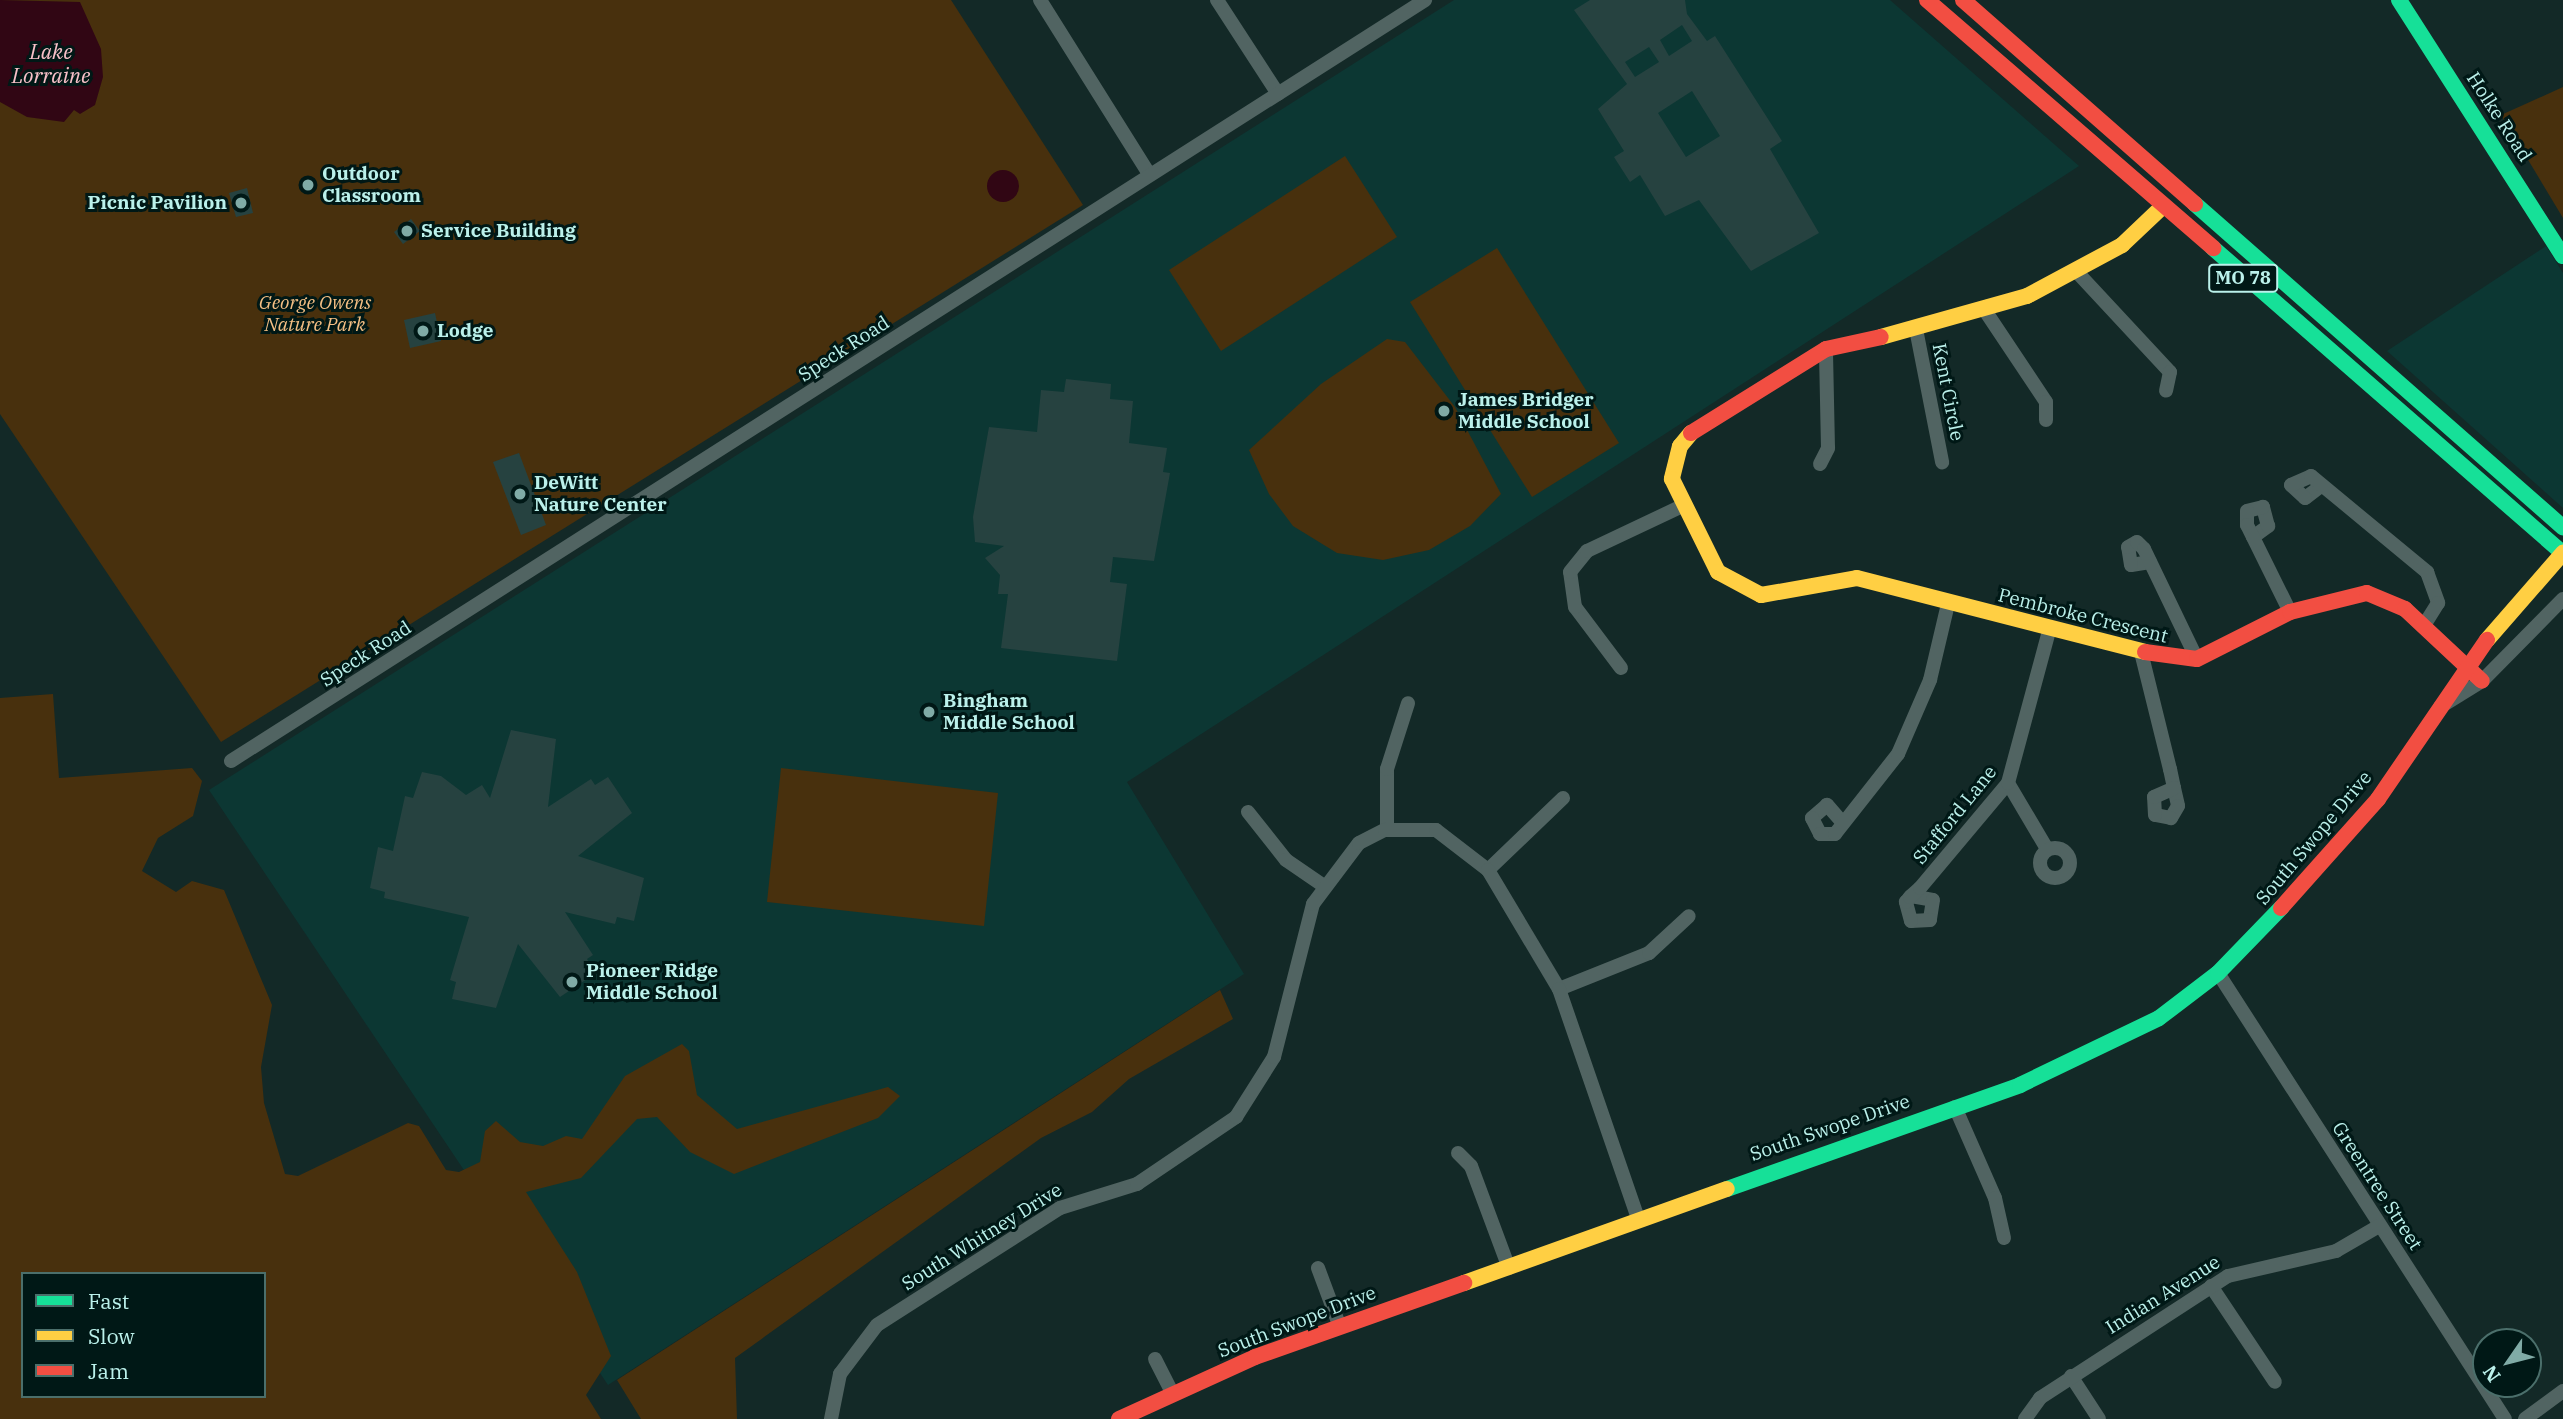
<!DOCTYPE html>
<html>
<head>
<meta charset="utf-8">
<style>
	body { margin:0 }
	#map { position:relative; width:2563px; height:1419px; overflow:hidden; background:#132927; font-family:"IBM Plex Serif",serif }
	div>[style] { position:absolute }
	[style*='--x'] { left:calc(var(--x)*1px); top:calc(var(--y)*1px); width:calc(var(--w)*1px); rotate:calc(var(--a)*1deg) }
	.built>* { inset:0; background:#0c3733 }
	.green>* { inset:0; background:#48300d }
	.water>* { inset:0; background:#310614 }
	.round { border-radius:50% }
	.building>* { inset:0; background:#264240 }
	.street>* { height:14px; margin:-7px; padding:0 7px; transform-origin:7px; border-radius:7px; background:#516462 }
	.street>.ring { margin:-7px; padding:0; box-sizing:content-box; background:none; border:14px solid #516462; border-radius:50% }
	.fast>* { height:16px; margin:-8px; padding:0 8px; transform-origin:8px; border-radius:8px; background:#16e098 }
	.slow>* { height:16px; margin:-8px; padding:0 8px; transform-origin:8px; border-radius:8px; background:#ffcf43 }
	.jam>* { height:16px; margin:-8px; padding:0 8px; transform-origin:8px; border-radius:8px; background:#f24e42 }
	.dots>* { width:19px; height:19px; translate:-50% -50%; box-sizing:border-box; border:4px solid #001816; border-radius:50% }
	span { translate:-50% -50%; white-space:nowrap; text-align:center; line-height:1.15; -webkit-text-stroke:6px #001816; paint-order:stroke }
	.shield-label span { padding:2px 5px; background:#001816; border:2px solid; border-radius:5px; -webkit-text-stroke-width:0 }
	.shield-label { font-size:18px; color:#bbf1eb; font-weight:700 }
	.street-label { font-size:19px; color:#bbf1eb }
	.poi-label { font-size:19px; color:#bbf1eb; font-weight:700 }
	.left { translate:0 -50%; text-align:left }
	.right { translate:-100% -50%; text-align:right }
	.park-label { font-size:19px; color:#f4bf84; font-style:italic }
	.water-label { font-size:21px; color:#f8c1c9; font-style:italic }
	.legend { position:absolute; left:21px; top:1272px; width:245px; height:126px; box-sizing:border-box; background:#001816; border:2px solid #4b6f6b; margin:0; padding:9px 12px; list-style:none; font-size:21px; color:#bbf1eb }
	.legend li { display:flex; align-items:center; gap:14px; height:35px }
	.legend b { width:35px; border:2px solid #4b6f6b }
	.north { position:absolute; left:2472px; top:1328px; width:70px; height:70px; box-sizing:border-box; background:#001816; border:2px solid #4b6f6b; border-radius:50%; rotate:235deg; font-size:19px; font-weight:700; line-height:28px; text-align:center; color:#bbf1eb }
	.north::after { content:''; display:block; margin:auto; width:24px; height:32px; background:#80aba6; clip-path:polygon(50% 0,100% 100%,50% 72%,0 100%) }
</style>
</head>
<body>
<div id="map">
	<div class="built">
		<i style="clip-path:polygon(1454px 0,1890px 0,2079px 166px,1127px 782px,1244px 974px,608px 1385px,209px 790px)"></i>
		<i style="clip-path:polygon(2546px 246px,2563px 273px,2563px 508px,2387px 351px)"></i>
	</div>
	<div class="green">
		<i style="clip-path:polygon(0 0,951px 0,1083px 205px,221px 742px,0 414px)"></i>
		<i style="clip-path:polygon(2563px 87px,2563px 218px,2501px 115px)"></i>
		<i style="clip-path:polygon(1345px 156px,1397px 237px,1221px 351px,1169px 270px)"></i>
		<i style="clip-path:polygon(1497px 248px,1619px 443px,1532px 497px,1410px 302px)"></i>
		<i style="clip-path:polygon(1387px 339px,1405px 342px,1455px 407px,1501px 494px,1470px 526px,1429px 550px,1383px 560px,1337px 553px,1293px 526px,1269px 494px,1249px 450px,1321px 384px)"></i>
		<i style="clip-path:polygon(evenodd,53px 694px,59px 778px,192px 768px,202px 781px,193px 816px,158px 838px,142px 871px,176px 892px,192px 881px,224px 890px,272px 1005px,261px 1067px,264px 1103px,285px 1174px,298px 1176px,408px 1123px,419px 1126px,446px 1170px,459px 1172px,480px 1162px,485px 1131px,496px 1121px,520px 1142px,543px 1146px,566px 1136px,582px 1139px,625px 1076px,682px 1044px,689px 1051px,697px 1095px,737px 1129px,888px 1087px,900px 1096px,878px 1118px,734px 1174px,690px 1152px,657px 1117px,637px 1119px,581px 1178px,526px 1192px,577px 1272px,611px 1356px,586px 1395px,601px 1419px,0 1419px,0 698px,53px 694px,23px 1274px,264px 1274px,264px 1396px,23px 1396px,23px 1274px)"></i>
		<i style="clip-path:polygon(781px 768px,998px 793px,984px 926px,767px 902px)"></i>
		<i style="clip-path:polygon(1220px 990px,1233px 1019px,1129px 1079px,1092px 1112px,1041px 1138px,735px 1358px,737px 1419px,641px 1419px,617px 1380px)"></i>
	</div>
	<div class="water">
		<i style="clip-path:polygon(0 0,80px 2px,101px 49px,103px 77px,95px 105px,80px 114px,74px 110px,64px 122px,27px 117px,0 102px)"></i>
		<i class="round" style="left:987px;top:170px;width:32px;height:32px"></i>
	</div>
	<div class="building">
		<i style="clip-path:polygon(evenodd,1590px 0,1685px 0,1687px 14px,1707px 41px,1715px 36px,1782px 141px,1770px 149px,1819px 233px,1751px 271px,1699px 200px,1665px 216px,1640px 175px,1630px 182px,1614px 157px,1624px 151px,1598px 109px,1627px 84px,1574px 10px,1590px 0,1682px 25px,1692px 41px,1669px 56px,1660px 40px,1682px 25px,1590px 0,1649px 47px,1659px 62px,1635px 77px,1625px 62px,1649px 47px,1590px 0,1692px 91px,1720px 136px,1686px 157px,1658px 113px,1692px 91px)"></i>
		<i style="clip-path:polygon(247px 188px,253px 213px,236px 217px,229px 193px)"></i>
		<i style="clip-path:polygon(411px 219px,420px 231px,403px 244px,394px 232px)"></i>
		<i style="clip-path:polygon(435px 313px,441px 341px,410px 348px,404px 320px)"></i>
		<i style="clip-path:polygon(1066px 379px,1111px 384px,1110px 399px,1133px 401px,1129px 443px,1167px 448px,1163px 472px,1170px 473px,1154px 561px,1113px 557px,1110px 582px,1127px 584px,1117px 661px,1001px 648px,1008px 594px,998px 594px,1000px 575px,985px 558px,1004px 546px,975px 542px,973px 517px,989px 427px,1037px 432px,1041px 390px,1064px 392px)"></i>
		<i style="clip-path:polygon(519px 453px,546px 525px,521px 535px,493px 462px)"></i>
		<i style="clip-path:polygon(511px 730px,556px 739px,548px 807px,591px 779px,595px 785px,608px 777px,632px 813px,578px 856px,644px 878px,634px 921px,617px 917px,615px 924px,565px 912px,593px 955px,587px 959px,596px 973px,560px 997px,518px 944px,496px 1008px,452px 999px,456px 982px,450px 980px,469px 917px,384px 898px,385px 892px,370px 888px,378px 847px,393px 851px,405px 796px,413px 798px,422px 772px,441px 776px,466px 795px,482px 785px,490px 798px)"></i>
	</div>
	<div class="street">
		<i style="--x:1040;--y:0;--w:205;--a:57.9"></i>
		<i style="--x:1217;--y:0;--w:112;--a:57"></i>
		<i style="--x:2076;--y:271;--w:138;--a:47.1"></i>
		<i style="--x:2170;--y:372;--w:19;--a:102"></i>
		<i style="--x:1986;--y:312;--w:108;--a:56.3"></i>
		<i style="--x:2046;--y:402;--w:18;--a:90"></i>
		<i style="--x:1916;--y:329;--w:136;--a:78.9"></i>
		<i style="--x:1820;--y:464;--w:18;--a:-63"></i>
		<i style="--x:1828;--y:448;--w:99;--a:-91.2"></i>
		<i style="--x:2321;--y:486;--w:20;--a:143"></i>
		<i style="--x:2305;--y:498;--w:19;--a:-137"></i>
		<i style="--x:2291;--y:485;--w:22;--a:-24"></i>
		<i style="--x:2311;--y:476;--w:151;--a:39.6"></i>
		<i style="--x:2427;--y:572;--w:33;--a:70"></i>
		<i style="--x:2438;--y:603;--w:25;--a:122"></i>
		<i style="--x:2253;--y:537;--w:19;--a:-36"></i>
		<i style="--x:2268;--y:526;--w:20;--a:-105"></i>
		<i style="--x:2263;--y:507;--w:16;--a:166"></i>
		<i style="--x:2247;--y:511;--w:14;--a:90"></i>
		<i style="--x:2247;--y:525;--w:97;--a:63.7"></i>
		<i style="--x:2150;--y:562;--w:19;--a:171"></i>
		<i style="--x:2131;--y:565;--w:18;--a:-99"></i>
		<i style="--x:2128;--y:547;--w:10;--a:-29"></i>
		<i style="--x:2137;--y:542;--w:10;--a:45"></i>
		<i style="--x:2144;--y:549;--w:122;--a:64.3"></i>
		<i style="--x:2141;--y:652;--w:121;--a:76.1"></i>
		<i style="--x:2170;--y:769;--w:19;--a:78"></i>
		<i style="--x:2174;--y:788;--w:18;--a:77"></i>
		<i style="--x:2178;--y:806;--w:14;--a:120"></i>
		<i style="--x:2171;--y:818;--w:16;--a:-169"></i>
		<i style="--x:2155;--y:815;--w:18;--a:-93"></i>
		<i style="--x:2154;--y:797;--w:22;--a:-24"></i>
		<i style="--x:1621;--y:668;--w:76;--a:-127"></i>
		<i style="--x:1575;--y:607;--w:35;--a:-98"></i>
		<i style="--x:1570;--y:572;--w:27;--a:-51"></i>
		<i style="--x:1587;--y:551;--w:105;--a:-25.3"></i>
		<i style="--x:2440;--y:707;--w:49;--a:-31.8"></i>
		<i style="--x:2482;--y:681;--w:115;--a:-45.4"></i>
		<i style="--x:231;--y:761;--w:1416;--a:-32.51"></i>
		<i style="--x:2008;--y:783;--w:77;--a:59.4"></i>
		<i style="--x:1248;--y:812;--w:61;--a:51.6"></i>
		<i style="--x:1286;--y:860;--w:46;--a:34.4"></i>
		<i style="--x:1842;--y:822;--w:23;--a:-131"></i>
		<i style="--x:1827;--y:805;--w:20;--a:139"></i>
		<i style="--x:1812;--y:818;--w:18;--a:63"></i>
		<i style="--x:1820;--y:834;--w:15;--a:0"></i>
		<i style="--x:1835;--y:834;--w:102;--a:-51.8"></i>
		<i style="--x:1898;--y:754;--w:81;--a:-66.6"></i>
		<i style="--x:1930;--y:680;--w:78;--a:-76.7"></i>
		<i style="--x:1387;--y:829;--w:60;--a:-90"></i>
		<i style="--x:1387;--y:769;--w:69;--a:-72.3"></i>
		<i class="ring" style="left:2040px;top:848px;width:16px;height:16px"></i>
		<i style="--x:1488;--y:870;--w:104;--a:-43.8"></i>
		<i style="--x:1911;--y:896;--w:22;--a:10"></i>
		<i style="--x:1933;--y:900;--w:20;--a:99"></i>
		<i style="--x:1930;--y:920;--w:19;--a:177"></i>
		<i style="--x:1911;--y:921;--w:20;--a:-105"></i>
		<i style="--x:1906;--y:902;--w:6;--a:-51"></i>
		<i style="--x:1910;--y:897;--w:13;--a:-42"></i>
		<i style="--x:1920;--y:888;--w:137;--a:-50"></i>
		<i style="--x:2008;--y:783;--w:157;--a:-74.9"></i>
		<i style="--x:2218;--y:973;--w:530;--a:57.24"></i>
		<i style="--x:1559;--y:989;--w:97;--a:-21.8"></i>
		<i style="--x:1649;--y:953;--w:54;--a:-42.8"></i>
		<i style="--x:1955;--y:1107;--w:99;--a:66.3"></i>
		<i style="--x:1995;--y:1198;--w:41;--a:77.3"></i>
		<i style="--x:1458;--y:1153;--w:18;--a:45"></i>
		<i style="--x:1471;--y:1166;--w:109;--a:69.6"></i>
		<i style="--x:1318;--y:1268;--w:63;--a:69.6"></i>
		<i style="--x:2211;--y:1286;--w:115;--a:56.3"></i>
		<i style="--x:1155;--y:1359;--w:38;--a:63"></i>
		<i style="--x:2071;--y:1376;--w:51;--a:56.9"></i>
		<i style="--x:831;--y:1419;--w:46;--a:-78.7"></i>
		<i style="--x:840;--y:1374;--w:61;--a:-52.9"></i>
		<i style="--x:877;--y:1325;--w:217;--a:-32.6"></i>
		<i style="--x:1060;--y:1208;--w:81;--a:-17.3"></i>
		<i style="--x:1137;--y:1184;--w:120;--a:-34.1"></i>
		<i style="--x:1236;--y:1117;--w:71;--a:-57.7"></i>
		<i style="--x:1274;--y:1057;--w:158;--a:-75.7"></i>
		<i style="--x:1313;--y:904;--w:76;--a:-53"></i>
		<i style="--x:1359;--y:843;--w:29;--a:-27"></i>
		<i style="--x:1385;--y:830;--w:51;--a:0"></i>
		<i style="--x:1436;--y:830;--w:66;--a:37.6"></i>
		<i style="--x:1488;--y:870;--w:139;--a:59.2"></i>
		<i style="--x:1559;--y:989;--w:242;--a:71"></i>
		<i style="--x:2025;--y:1419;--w:26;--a:-54"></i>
		<i style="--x:2040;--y:1398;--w:224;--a:-33"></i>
		<i style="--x:2228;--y:1276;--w:111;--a:-13"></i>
		<i style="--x:2336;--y:1251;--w:50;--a:-30.2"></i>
		<i style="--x:2525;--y:1419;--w:47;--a:-36.4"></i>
	</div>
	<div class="fast">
		<i style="--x:2399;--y:0;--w:304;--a:57.4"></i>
		<i style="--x:2195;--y:204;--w:490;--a:41.3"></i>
		<i style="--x:2213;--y:248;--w:464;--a:41.1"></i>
		<i style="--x:1727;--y:1189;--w:311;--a:-19.5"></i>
		<i style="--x:2020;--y:1085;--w:154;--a:-25.7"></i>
		<i style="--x:2159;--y:1018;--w:74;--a:-37.3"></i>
		<i style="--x:2218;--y:973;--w:91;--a:-45.9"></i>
	</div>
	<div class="slow">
		<i style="--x:1881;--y:337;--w:152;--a:-15.7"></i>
		<i style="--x:2027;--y:296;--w:108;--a:-28.2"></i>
		<i style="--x:2122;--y:245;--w:54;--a:-43.5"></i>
		<i style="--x:1691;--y:433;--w:17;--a:130"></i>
		<i style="--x:1680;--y:446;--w:34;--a:104"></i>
		<i style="--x:1672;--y:479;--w:104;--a:63.7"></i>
		<i style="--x:1718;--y:572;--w:49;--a:28.1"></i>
		<i style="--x:1761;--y:595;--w:97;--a:-10"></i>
		<i style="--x:1857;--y:578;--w:297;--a:14.4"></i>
		<i style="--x:2487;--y:640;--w:116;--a:-48.9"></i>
		<i style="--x:1464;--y:1283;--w:279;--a:-19.7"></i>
	</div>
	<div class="jam">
		<i style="--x:1927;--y:0;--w:379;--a:40.9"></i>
		<i style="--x:1963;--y:0;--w:309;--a:41.3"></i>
		<i style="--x:1691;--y:433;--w:159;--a:-31.9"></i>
		<i style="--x:1826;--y:349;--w:56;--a:-12.3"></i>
		<i style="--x:2145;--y:652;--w:52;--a:7.7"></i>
		<i style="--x:2197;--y:659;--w:104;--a:-26.8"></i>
		<i style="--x:2290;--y:612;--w:79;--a:-13.9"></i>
		<i style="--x:2367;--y:593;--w:41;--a:22.8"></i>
		<i style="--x:2405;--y:609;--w:105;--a:43.1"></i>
		<i style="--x:2281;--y:908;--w:146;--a:-48.3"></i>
		<i style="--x:2378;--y:799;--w:193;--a:-55.6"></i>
		<i style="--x:1119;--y:1419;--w:149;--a:-24.5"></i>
		<i style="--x:1255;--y:1357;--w:222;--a:-19.5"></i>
	</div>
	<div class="dots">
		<i style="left:308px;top:185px;background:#80aba6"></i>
		<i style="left:241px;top:203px;background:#80aba6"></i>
		<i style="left:407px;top:231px;background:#80aba6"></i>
		<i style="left:423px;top:331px;background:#80aba6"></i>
		<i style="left:1444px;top:411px;background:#80aba6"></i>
		<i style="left:520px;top:494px;background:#80aba6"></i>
		<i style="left:929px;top:712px;background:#80aba6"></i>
		<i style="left:572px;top:982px;background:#80aba6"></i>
	</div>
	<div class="shield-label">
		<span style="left:2243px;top:278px">MO 78</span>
	</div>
	<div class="street-label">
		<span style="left:2499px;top:117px;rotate:57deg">Holke Road</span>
		<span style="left:844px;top:349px;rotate:-33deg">Speck Road</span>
		<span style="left:1948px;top:392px;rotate:79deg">Kent Circle</span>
		<span style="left:2083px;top:616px;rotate:14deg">Pembroke Crescent</span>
		<span style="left:366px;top:654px;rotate:-33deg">Speck Road</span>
		<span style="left:1955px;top:815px;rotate:-51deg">Stafford Lane</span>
		<span style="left:2314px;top:838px;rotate:-50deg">South Swope Drive</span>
		<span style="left:1830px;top:1128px;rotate:-19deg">South Swope Drive</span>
		<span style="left:2377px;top:1186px;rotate:57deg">Greentree Street</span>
		<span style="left:982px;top:1237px;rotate:-32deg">South Whitney Drive</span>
		<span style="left:2163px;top:1295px;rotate:-32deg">Indian Avenue</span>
		<span style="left:1297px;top:1322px;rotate:-21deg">South Swope Drive</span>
	</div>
	<div class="poi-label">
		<span class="left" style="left:322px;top:185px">Outdoor<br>Classroom</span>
		<span class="right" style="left:227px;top:203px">Picnic Pavilion</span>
		<span class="left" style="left:421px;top:231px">Service Building</span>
		<span class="left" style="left:437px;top:331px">Lodge</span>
		<span class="left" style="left:1458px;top:411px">James Bridger<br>Middle School</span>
		<span class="left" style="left:534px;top:494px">DeWitt<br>Nature Center</span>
		<span class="left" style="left:943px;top:712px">Bingham<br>Middle School</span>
		<span class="left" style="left:586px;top:982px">Pioneer Ridge<br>Middle School</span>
	</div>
	<div class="park-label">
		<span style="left:315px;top:314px">George Owens<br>Nature Park</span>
	</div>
	<div class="water-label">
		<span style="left:51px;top:63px">Lake<br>Lorraine</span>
	</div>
	<ul class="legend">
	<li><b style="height:9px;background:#16e098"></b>Fast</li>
	<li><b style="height:9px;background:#ffcf43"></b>Slow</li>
	<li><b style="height:9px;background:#f24e42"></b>Jam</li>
	</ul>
	<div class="north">N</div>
</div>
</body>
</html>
